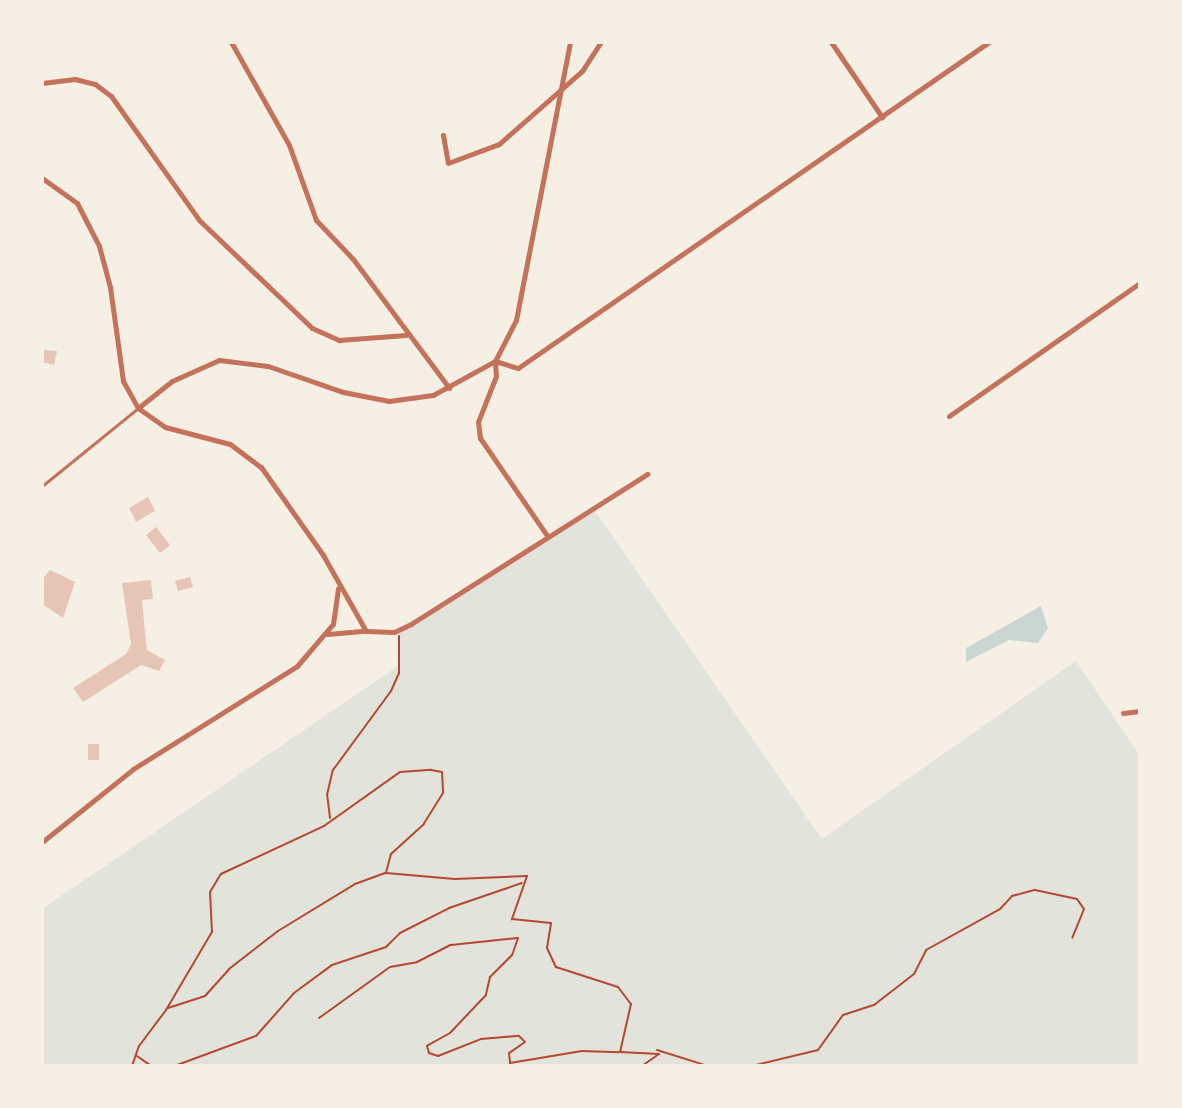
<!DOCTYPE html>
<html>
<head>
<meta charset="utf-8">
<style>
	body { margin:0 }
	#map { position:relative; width:1182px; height:1108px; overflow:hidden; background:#f6efe4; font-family:"Titillium Web",sans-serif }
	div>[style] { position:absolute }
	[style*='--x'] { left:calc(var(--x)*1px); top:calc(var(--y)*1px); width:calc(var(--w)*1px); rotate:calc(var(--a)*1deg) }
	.green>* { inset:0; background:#e2e4dc }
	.water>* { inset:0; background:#c9d6d2 }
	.building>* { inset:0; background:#e6c5b7 }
	.path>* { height:2px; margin:-1px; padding:0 1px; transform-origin:1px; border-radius:1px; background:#b5482f }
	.service>* { height:3px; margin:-1.5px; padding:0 1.5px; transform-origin:1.5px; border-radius:1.5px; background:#c5725c }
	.minor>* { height:5px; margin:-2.5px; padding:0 2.5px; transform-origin:2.5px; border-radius:2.5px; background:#c5725c }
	span { translate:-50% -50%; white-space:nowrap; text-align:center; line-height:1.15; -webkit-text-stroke:7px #f6efe4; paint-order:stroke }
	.frame { position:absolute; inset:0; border:44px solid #f6efe4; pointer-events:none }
</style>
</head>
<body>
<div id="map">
	<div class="green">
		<i style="clip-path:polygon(593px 508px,822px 839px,1076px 661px,1140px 756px,1140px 1066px,42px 1066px,42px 909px,398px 666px,397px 630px)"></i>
	</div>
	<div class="water">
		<i style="clip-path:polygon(1041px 606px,1048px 628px,1038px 643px,1009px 640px,966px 662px,966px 648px)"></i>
	</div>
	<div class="building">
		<i style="clip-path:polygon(43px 350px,57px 351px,54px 365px,42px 362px)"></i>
		<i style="clip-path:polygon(148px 497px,155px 511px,136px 522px,129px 508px)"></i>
		<i style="clip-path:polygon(156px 527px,170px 545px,160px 553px,146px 535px)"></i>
		<i style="clip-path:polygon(50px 570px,75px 582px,63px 618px,42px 604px,42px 580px)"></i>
		<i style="clip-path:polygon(190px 577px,193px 587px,178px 591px,175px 581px)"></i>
		<i style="clip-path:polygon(151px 580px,153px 599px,142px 600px,146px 643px,147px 650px,165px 660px,159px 671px,141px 665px,83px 702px,73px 688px,126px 654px,131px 644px,122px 583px)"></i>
		<i style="clip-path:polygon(88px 744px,99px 744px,99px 760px,88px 760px)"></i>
	</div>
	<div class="path">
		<i style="--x:330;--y:818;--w:23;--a:-97"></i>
		<i style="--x:327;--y:795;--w:26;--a:-77"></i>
		<i style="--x:333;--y:770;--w:98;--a:-53.7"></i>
		<i style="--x:391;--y:691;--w:20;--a:-66"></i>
		<i style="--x:399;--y:673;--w:37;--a:-90"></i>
		<i style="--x:168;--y:1008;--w:39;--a:-18"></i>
		<i style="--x:205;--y:996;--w:36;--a:-48"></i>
		<i style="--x:229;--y:969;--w:62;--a:-37.8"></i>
		<i style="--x:278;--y:931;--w:90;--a:-31.4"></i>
		<i style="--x:355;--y:884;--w:32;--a:-20"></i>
		<i style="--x:319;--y:1018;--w:87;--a:-35.7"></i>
		<i style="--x:390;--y:967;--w:27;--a:-10"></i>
		<i style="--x:417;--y:962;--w:38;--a:-27"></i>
		<i style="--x:451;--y:945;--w:67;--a:-6"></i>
		<i style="--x:518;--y:938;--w:18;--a:109"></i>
		<i style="--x:512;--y:955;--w:31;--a:135"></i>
		<i style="--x:490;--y:977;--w:18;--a:103"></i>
		<i style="--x:486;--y:995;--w:52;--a:133.5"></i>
		<i style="--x:450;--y:1033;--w:26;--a:151"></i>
		<i style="--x:427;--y:1046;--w:7;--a:74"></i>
		<i style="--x:429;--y:1053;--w:9;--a:18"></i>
		<i style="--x:438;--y:1056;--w:46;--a:-21.6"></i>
		<i style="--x:481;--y:1039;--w:38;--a:-5"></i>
		<i style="--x:519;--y:1036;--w:8;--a:45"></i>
		<i style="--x:525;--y:1042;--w:19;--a:145"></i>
		<i style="--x:509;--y:1053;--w:10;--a:84"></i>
		<i style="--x:510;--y:1063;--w:73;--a:-9.5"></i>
		<i style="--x:582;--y:1051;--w:37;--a:2"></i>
		<i style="--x:657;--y:1050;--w:53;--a:17.4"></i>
		<i style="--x:137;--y:1056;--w:16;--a:35"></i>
		<i style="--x:150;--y:1065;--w:27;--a:0"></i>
		<i style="--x:177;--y:1065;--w:84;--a:-20.2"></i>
		<i style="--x:256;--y:1036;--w:57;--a:-48.5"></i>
		<i style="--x:294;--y:993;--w:47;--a:-36.4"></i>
		<i style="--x:332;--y:965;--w:57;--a:-18.4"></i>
		<i style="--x:386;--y:947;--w:20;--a:-45"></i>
		<i style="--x:400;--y:933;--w:55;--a:-27"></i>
		<i style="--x:449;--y:908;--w:77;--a:-18.9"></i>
		<i style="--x:132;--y:1066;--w:21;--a:-71"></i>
		<i style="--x:139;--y:1046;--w:45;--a:-53.1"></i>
		<i style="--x:166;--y:1010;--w:91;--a:-59.5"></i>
		<i style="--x:212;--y:932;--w:40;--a:-92.9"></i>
		<i style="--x:210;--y:892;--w:21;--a:-59"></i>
		<i style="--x:221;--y:874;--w:114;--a:-25"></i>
		<i style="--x:324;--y:826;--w:93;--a:-35.4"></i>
		<i style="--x:400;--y:772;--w:31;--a:-4"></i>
		<i style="--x:431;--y:770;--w:11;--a:10"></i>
		<i style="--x:442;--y:772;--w:21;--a:87"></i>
		<i style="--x:443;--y:793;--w:36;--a:122"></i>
		<i style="--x:424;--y:824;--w:45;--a:137.7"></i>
		<i style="--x:391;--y:854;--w:20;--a:105"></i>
		<i style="--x:386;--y:873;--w:69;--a:5"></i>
		<i style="--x:455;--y:879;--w:72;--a:-2.4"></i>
		<i style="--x:527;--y:876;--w:46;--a:109.2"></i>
		<i style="--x:512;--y:919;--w:39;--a:6"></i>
		<i style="--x:551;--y:923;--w:25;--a:99"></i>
		<i style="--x:547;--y:948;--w:21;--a:65"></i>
		<i style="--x:556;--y:967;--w:65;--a:17.9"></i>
		<i style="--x:618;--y:987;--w:21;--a:53"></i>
		<i style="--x:631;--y:1004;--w:49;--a:102.9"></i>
		<i style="--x:620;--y:1052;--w:39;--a:3"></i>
		<i style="--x:659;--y:1054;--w:21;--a:145"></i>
		<i style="--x:752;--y:1066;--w:68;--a:-13.6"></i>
		<i style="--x:818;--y:1050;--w:43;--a:-54.5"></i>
		<i style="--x:843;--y:1015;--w:33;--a:-18"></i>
		<i style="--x:874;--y:1005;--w:51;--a:-37.8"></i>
		<i style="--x:914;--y:974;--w:27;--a:-63"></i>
		<i style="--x:926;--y:950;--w:85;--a:-29"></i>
		<i style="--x:1000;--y:909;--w:18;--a:-47"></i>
		<i style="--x:1012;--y:896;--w:24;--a:-15"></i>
		<i style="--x:1035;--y:890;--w:43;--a:12.1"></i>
		<i style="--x:1077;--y:899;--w:12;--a:55"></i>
		<i style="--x:1084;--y:909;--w:31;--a:112"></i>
	</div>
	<div class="service">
		<i style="--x:42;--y:486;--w:124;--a:-39.1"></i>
	</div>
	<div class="minor">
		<i style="--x:231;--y:42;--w:118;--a:60.6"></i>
		<i style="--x:289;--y:145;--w:80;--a:70.2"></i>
		<i style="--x:316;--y:220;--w:54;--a:46.5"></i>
		<i style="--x:353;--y:259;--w:161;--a:53.3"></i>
		<i style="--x:831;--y:42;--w:91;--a:55.8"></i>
		<i style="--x:42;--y:83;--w:33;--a:-7"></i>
		<i style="--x:75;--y:79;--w:21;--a:14"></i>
		<i style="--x:95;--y:84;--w:20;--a:37"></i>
		<i style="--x:111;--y:96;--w:152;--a:54.6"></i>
		<i style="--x:199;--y:220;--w:156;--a:43.7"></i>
		<i style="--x:312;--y:328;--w:30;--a:24"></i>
		<i style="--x:339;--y:340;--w:67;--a:-4.3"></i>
		<i style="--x:443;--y:135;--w:28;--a:80"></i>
		<i style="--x:448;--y:163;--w:54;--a:-20.4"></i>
		<i style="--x:499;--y:144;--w:111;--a:-41.3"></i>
		<i style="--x:582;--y:71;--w:35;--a:-57"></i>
		<i style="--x:42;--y:178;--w:43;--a:35.5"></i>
		<i style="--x:77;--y:203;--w:48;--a:62.9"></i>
		<i style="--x:99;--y:246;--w:42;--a:75"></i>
		<i style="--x:110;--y:287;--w:95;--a:82.1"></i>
		<i style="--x:123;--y:381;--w:31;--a:61"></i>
		<i style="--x:138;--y:408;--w:33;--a:35"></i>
		<i style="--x:165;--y:427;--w:67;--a:14.7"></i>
		<i style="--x:230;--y:444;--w:39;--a:37"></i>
		<i style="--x:261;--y:467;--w:108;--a:54.8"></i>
		<i style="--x:323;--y:555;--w:87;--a:60.5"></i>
		<i style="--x:366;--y:631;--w:28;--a:2"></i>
		<i style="--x:394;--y:632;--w:19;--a:-25"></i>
		<i style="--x:411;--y:624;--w:280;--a:-32.4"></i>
		<i style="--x:495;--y:361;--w:24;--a:17"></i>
		<i style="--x:518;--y:368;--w:573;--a:-34.69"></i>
		<i style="--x:495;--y:362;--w:14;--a:86"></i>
		<i style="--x:496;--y:376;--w:49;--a:111.4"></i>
		<i style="--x:478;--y:422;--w:16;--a:83"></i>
		<i style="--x:480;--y:438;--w:120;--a:55.5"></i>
		<i style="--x:138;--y:408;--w:43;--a:-38.5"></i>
		<i style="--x:172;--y:381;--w:51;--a:-24.1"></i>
		<i style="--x:219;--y:360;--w:49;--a:7"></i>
		<i style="--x:268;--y:366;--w:79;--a:19.1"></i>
		<i style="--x:343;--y:392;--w:47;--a:11.1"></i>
		<i style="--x:389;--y:401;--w:44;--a:-7.8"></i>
		<i style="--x:433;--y:395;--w:71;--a:-28.7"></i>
		<i style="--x:495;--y:361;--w:46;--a:-62.9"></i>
		<i style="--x:516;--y:320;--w:283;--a:-79"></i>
		<i style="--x:949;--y:416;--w:233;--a:-34.9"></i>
		<i style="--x:327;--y:634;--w:38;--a:-5"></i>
		<i style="--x:1123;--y:713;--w:17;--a:-7"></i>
		<i style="--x:42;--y:842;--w:117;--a:-38.7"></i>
		<i style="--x:133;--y:769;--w:194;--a:-32.1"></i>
		<i style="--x:297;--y:666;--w:55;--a:-49.4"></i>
		<i style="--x:333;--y:624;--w:36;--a:-82"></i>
	</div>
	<div class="frame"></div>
</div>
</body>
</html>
